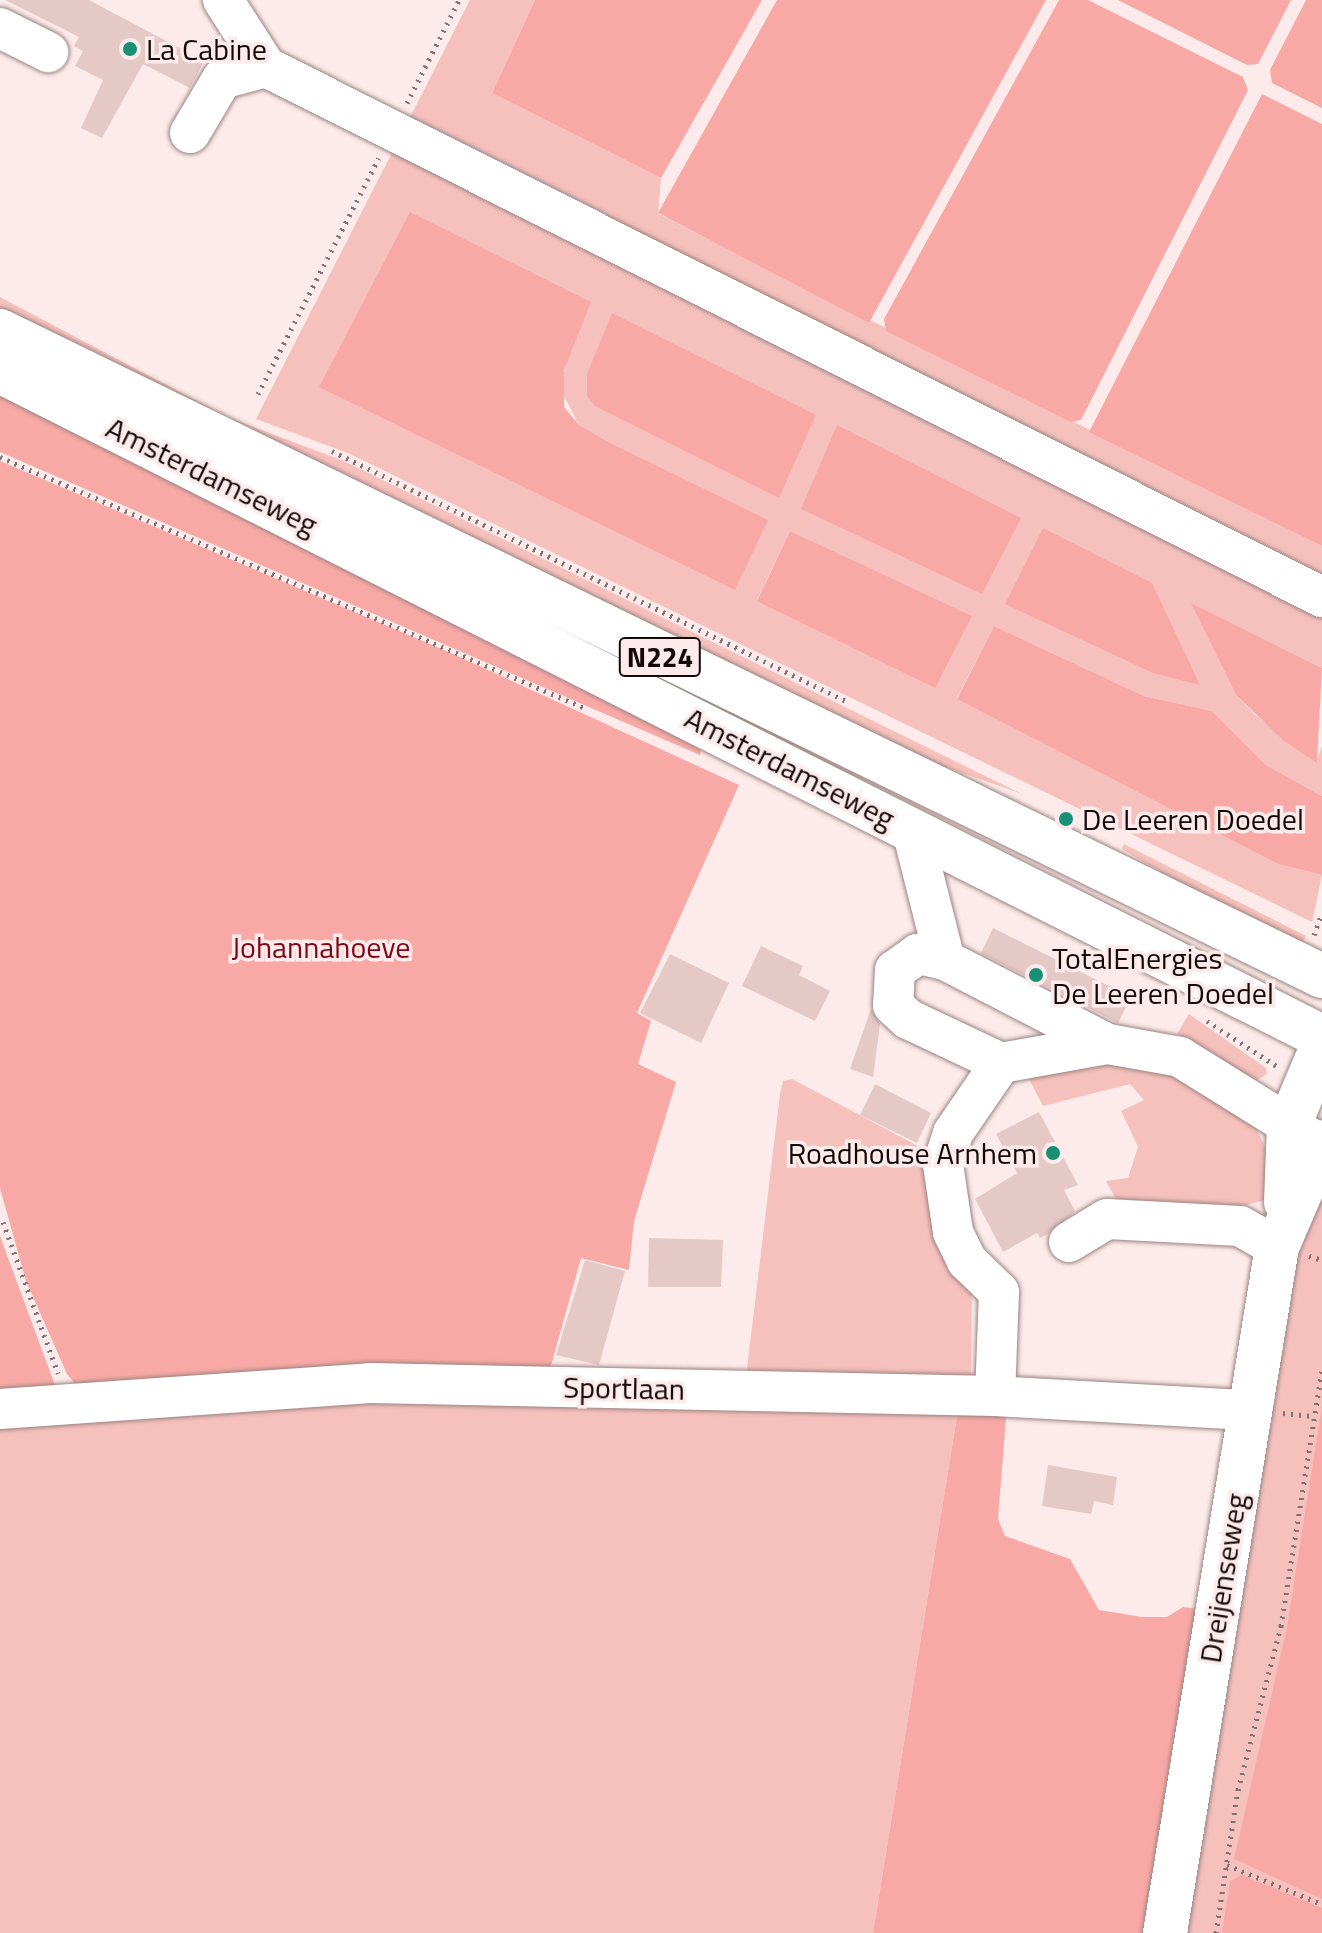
<!DOCTYPE html>
<html>
<head>
<meta charset="utf-8">
<style>
	body { margin:0 }
	#map { position:relative; width:1322px; height:1933px; overflow:hidden; background:#fcebea; font-family:"Titillium Web",sans-serif }
	div>[style] { position:absolute }
	[style*='--x'] { left:calc(var(--x)*1px); top:calc(var(--y)*1px); width:calc(var(--w)*1px); rotate:calc(var(--a)*1deg) }
	.green>* { inset:0; background:#f6c1bd }
	.forest>* { inset:0; background:#f9a9a5 }
	.building>* { inset:0; background:#e4c9c7 }
	.path>* { height:5px; margin-top:-2.5px; transform-origin:0; background:repeating-linear-gradient(90deg,#7f7372 0 2px,transparent 0 8px) }
	.roads { filter:drop-shadow(0 0 2px #9c8381) drop-shadow(0 0 2px #9c8381) }
	.minor>* { height:40px; margin:-20px; padding:0 20px; transform-origin:20px; border-radius:20px; background:#fff }
	.major>* { height:44px; margin:-22px; padding:0 22px; transform-origin:22px; border-radius:22px; background:#fff }
	.dots>* { width:22px; height:22px; translate:-50% -50%; box-sizing:border-box; border:4px solid #fcebea; border-radius:50% }
	span { translate:-50% -50%; white-space:nowrap; text-align:center; line-height:1.15; -webkit-text-stroke:7px #fcebea; paint-order:stroke }
	.shield-label span { padding:2px 6px; background:#fcebea; border:2px solid; border-radius:6px; -webkit-text-stroke-width:0 }
	.shield-label { font-size:28px; color:#120909; font-weight:700 }
	.poi-label { font-size:30px; color:#120909 }
	.left { translate:0 -50%; text-align:left }
	.right { translate:-100% -50%; text-align:right }
	.street-label { font-size:30px; color:#120909 }
	.park-label { font-size:30px; color:#800618 }
</style>
</head>
<body>
<div id="map">
	<div class="green">
		<i style="clip-path:polygon(470px 0,535px 0,492px 93px,661px 178px,658px 214px,1322px 546px,1322px 588px,406px 125px)"></i>
		<i style="clip-path:polygon(evenodd,399px 139px,1322px 608px,1322px 668px,1192px 604px,1236px 695px,1255px 715px,1316px 762px,1322px 746px,1322px 796px,1266px 765px,1212px 711px,1144px 696px,994px 626px,957px 698px,1278px 864px,1322px 875px,1312px 922px,348px 453px,256px 419px,399px 139px,590px 302px,571px 340px,561px 390px,579px 425px,616px 446px,320px 387px,590px 302px,399px 139px,1043px 529px,1183px 651px,1199px 684px,1043px 529px,399px 139px,790px 531px,833px 552px,757px 600px,790px 531px)"></i>
		<i style="clip-path:polygon(0 297px,227px 417px,344px 461px,1022px 794px,891px 748px,0 313px)"></i>
		<i style="clip-path:polygon(1124px 844px,1306px 936px,1301px 947px,1203px 897px,1122px 849px)"></i>
		<i style="clip-path:polygon(1189px 1014px,1266px 1068px,1267px 1074px,1255px 1081px,1177px 1034px)"></i>
		<i style="clip-path:polygon(1074px 1056px,1165px 1066px,1256px 1128px,1267px 1151px,1269px 1199px,1232px 1209px,1118px 1203px,1106px 1181px,1128px 1178px,1138px 1147px,1121px 1111px,1144px 1100px,1130px 1084px,1043px 1106px,1029px 1079px)"></i>
		<i style="clip-path:polygon(792px 1079px,931px 1153px,972px 1280px,971px 1387px,755px 1376px,747px 1369px,780px 1094px,783px 1081px)"></i>
		<i style="clip-path:polygon(1322px 1175px,1322px 1933px,1176px 1933px,1275px 1325px)"></i>
		<i style="clip-path:polygon(316px 1391px,959px 1404px,873px 1933px,0 1933px,0 1421px)"></i>
	</div>
	<div class="forest">
		<i style="clip-path:polygon(535px 0,762px 0,661px 178px,492px 93px)"></i>
		<i style="clip-path:polygon(777px 0,1046px 0,869px 323px,658px 213px)"></i>
		<i style="clip-path:polygon(1059px 0,1088px 0,1243px 77px,1248px 90px,1081px 420px,1071px 422px,886px 331px,884px 319px)"></i>
		<i style="clip-path:polygon(1118px 0,1291px 0,1258px 64px,1247px 65px)"></i>
		<i style="clip-path:polygon(1306px 0,1322px 0,1322px 108px,1272px 83px,1270px 70px)"></i>
		<i style="clip-path:polygon(1262px 94px,1322px 124px,1322px 546px,1089px 432px)"></i>
		<i style="clip-path:polygon(410px 212px,591px 302px,564px 370px,564px 407px,579px 425px,616px 446px,768px 520px,735px 590px,319px 387px)"></i>
		<i style="clip-path:polygon(612px 313px,816px 415px,779px 498px,595px 406px,587px 396px,587px 374px)"></i>
		<i style="clip-path:polygon(0 387px,701px 750px,700px 755px,0 452px)"></i>
		<i style="clip-path:polygon(837px 425px,1021px 518px,982px 594px,801px 509px)"></i>
		<i style="clip-path:polygon(0 461px,451px 653px,739px 785px,637px 1013px,651px 1021px,638px 1064px,676px 1082px,634px 1221px,629px 1270px,581px 1258px,547px 1380px,81px 1391px,67px 1374px,26px 1281px,0 1188px)"></i>
		<i style="clip-path:polygon(1043px 528px,1152px 583px,1200px 685px,1153px 673px,1005px 604px)"></i>
		<i style="clip-path:polygon(790px 531px,972px 616px,935px 688px,757px 601px)"></i>
		<i style="clip-path:polygon(1191px 603px,1322px 668px,1317px 763px,1284px 741px,1236px 695px)"></i>
		<i style="clip-path:polygon(994px 626px,1144px 696px,1212px 711px,1266px 765px,1322px 796px,1322px 875px,1278px 864px,957px 699px)"></i>
		<i style="clip-path:polygon(0 1236px,56px 1388px,0 1402px)"></i>
		<i style="clip-path:polygon(959px 1404px,1007px 1405px,998px 1519px,1005px 1536px,1070px 1559px,1099px 1610px,1142px 1617px,1167px 1617px,1183px 1607px,1206px 1610px,1152px 1933px,873px 1933px)"></i>
		<i style="clip-path:polygon(1322px 1406px,1322px 1899px,1234px 1859px,1287px 1627px)"></i>
		<i style="clip-path:polygon(1242px 1875px,1322px 1908px,1322px 1933px,1222px 1933px,1230px 1881px)"></i>
	</div>
	<div class="building">
		<i style="clip-path:polygon(5px 0,89px 0,204px 61px,190px 88px,143px 64px,102px 138px,81px 128px,103px 80px,75px 66px,83px 51px,74px 46px,79px 37px)"></i>
		<i style="clip-path:polygon(993px 928px,1131px 997px,1118px 1023px,981px 953px)"></i>
		<i style="clip-path:polygon(761px 946px,803px 966px,799px 975px,830px 991px,815px 1021px,742px 986px)"></i>
		<i style="clip-path:polygon(670px 954px,729px 983px,701px 1043px,640px 1013px)"></i>
		<i style="clip-path:polygon(871px 1009px,880px 1024px,873px 1077px,850px 1069px)"></i>
		<i style="clip-path:polygon(875px 1084px,931px 1113px,917px 1143px,860px 1115px)"></i>
		<i style="clip-path:polygon(1039px 1112px,1078px 1185px,1064px 1190px,1075px 1211px,1048px 1234px,1040px 1238px,1037px 1233px,1003px 1252px,975px 1199px,1017px 1173px,996px 1134px)"></i>
		<i style="clip-path:polygon(649px 1238px,723px 1240px,721px 1287px,648px 1287px)"></i>
		<i style="clip-path:polygon(585px 1260px,625px 1271px,599px 1365px,556px 1355px)"></i>
		<i style="clip-path:polygon(1048px 1465px,1117px 1477px,1113px 1505px,1094px 1501px,1091px 1514px,1042px 1506px)"></i>
	</div>
	<div class="path">
		<i style="--x:407;--y:103;--w:115;--a:-63.2"></i>
		<i style="--x:258;--y:394;--w:265;--a:-62.9"></i>
		<i style="--x:332;--y:451;--w:574;--a:25.94"></i>
		<i style="--x:0;--y:457;--w:639;--a:23.23"></i>
		<i style="--x:1314;--y:935;--w:23;--a:-70"></i>
		<i style="--x:1207;--y:1021;--w:85;--a:32.9"></i>
		<i style="--x:3;--y:1222;--w:161;--a:70"></i>
		<i style="--x:1309;--y:1256;--w:14;--a:17"></i>
		<i style="--x:1283;--y:1413;--w:31;--a:6"></i>
		<i style="--x:1227;--y:1865;--w:103;--a:22.3"></i>
		<i style="--x:1216;--y:1933;--w:145;--a:-81.3"></i>
		<i style="--x:1238;--y:1790;--w:170;--a:-75.3"></i>
		<i style="--x:1281;--y:1626;--w:258;--a:-80.9"></i>
	</div>
	<div class="roads">
		<div class="minor">
			<i style="--x:223;--y:0;--w:80;--a:57.3"></i>
			<i style="--x:0;--y:28;--w:54;--a:26.6"></i>
			<i style="--x:190;--y:133;--w:63;--a:-59.3"></i>
			<i style="--x:222;--y:79;--w:46;--a:-15.3"></i>
			<i style="--x:266;--y:67;--w:1182;--a:26.65"></i>
			<i style="--x:912;--y:830;--w:134;--a:75.8"></i>
			<i style="--x:945;--y:960;--w:183;--a:27.3"></i>
			<i style="--x:945;--y:960;--w:28;--a:-167"></i>
			<i style="--x:918;--y:954;--w:28;--a:145"></i>
			<i style="--x:895;--y:970;--w:35;--a:93"></i>
			<i style="--x:893;--y:1005;--w:21;--a:43"></i>
			<i style="--x:908;--y:1019;--w:103;--a:25.3"></i>
			<i style="--x:1001;--y:1063;--w:109;--a:-10.1"></i>
			<i style="--x:1108;--y:1044;--w:73;--a:10.2"></i>
			<i style="--x:1180;--y:1057;--w:163;--a:31.9"></i>
			<i style="--x:1069;--y:1242;--w:44;--a:-31.2"></i>
			<i style="--x:1107;--y:1219;--w:133;--a:3"></i>
			<i style="--x:1240;--y:1226;--w:43;--a:29.6"></i>
			<i style="--x:995;--y:1396;--w:104;--a:-87.8"></i>
			<i style="--x:999;--y:1292;--w:45;--a:-135.9"></i>
			<i style="--x:967;--y:1261;--w:32;--a:-116"></i>
			<i style="--x:953;--y:1232;--w:69;--a:-98.4"></i>
			<i style="--x:943;--y:1164;--w:33;--a:-72"></i>
			<i style="--x:953;--y:1133;--w:85;--a:-55.6"></i>
			<i style="--x:0;--y:1409;--w:371;--a:-4"></i>
			<i style="--x:370;--y:1383;--w:625;--a:1.19"></i>
			<i style="--x:995;--y:1396;--w:253;--a:3.2"></i>
		</div>
		<div class="major">
			<i style="--x:0;--y:331;--w:1471;--a:26.01"></i>
			<i style="--x:0;--y:371;--w:1480;--a:26.74"></i>
			<i style="--x:1286;--y:1202;--w:77;--a:-87.8"></i>
			<i style="--x:1289;--y:1125;--w:85;--a:-67.1"></i>
			<i style="--x:1165;--y:1933;--w:695;--a:-80.73"></i>
			<i style="--x:1277;--y:1247;--w:114;--a:-66.8"></i>
		</div>
	</div>
	<div class="dots">
		<i style="left:130px;top:49px;background:#169176"></i>
		<i style="left:1066px;top:819px;background:#169176"></i>
		<i style="left:1036px;top:975px;background:#169176"></i>
		<i style="left:1053px;top:1153px;background:#169176"></i>
	</div>
	<div class="shield-label">
		<span style="left:660px;top:657px">N224</span>
	</div>
	<div class="poi-label">
		<span class="left" style="left:146px;top:49px">La Cabine</span>
		<span class="left" style="left:1082px;top:819px">De Leeren Doedel</span>
		<span class="left" style="left:1052px;top:975px">TotalEnergies<br>De Leeren Doedel</span>
		<span class="right" style="left:1037px;top:1153px">Roadhouse Arnhem</span>
	</div>
	<div class="street-label">
		<span style="left:212px;top:476px;rotate:26deg">Amsterdamseweg</span>
		<span style="left:790px;top:768px;rotate:27deg">Amsterdamseweg</span>
		<span style="left:624px;top:1388px;rotate:1deg">Sportlaan</span>
		<span style="left:1223px;top:1578px;rotate:-81deg">Dreijenseweg</span>
	</div>
	<div class="park-label">
		<span style="left:321px;top:947px">Johannahoeve</span>
	</div>
</div>
</body>
</html>
